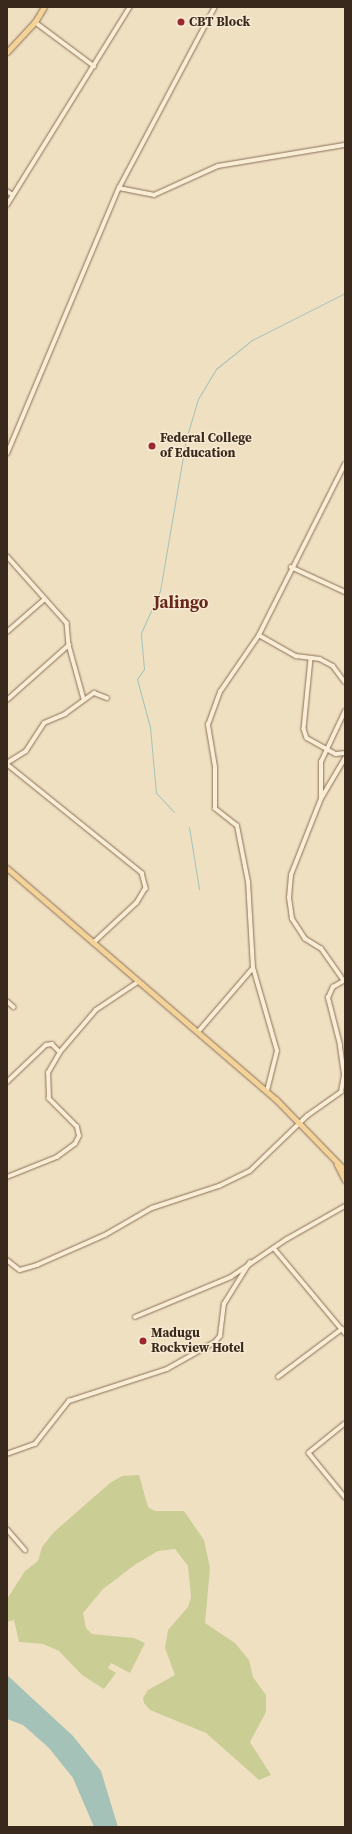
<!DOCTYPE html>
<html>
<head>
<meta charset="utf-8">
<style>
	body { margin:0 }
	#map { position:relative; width:352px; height:1834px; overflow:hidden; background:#f0e0c2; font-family:"Source Serif 4",serif }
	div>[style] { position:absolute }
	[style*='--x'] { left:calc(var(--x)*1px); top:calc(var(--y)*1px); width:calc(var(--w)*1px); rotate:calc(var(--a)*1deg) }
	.green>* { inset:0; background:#cace95 }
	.water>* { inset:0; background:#a4c2b8 }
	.stream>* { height:1px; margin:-0.5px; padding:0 0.5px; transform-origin:0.5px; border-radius:0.5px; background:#a4c2b8 }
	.roads { filter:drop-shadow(0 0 1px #8a7058) drop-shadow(0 0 1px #8a7058) }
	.minor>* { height:3.5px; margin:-1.75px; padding:0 1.75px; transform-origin:1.75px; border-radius:1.75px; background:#faedd5 }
	.major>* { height:4.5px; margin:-2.25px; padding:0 2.25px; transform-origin:2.25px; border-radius:2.25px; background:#f4d398 }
	.dots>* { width:11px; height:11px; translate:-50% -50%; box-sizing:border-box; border:2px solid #f7ead2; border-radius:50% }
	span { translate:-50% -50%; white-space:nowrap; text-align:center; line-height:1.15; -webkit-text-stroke:3px #f7ead2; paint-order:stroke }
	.poi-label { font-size:13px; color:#39291d; font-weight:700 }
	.left { translate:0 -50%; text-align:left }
	.district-label { font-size:17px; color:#67271b; font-weight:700 }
	.frame { position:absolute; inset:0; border:8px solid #39291d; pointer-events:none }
</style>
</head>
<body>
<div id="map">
	<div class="green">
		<i style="clip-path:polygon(139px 1475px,148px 1507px,155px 1511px,184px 1511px,204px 1540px,210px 1568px,205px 1623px,235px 1643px,249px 1660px,253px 1677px,266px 1695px,266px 1712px,250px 1742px,271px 1775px,259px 1780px,206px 1733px,150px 1710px,144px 1703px,143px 1698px,148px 1690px,175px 1675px,165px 1648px,168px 1630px,188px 1607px,191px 1597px,188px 1566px,175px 1549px,158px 1551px,136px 1564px,103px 1589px,83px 1613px,86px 1628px,92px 1634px,134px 1638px,145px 1643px,130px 1673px,111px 1663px,108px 1668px,116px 1673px,104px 1689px,82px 1675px,59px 1651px,43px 1644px,19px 1642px,14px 1620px,7px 1622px,7px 1599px,25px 1571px,38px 1561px,42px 1547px,54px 1532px,110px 1483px,122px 1476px)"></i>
	</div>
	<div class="water">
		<i style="clip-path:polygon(7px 1675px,73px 1736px,101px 1771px,118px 1827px,94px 1827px,73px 1778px,49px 1748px,23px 1725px,7px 1719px)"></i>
	</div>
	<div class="stream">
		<i style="--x:174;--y:812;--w:26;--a:-133"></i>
		<i style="--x:156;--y:793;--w:66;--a:-95.2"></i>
		<i style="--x:150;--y:727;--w:50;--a:-105.2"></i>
		<i style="--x:137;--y:679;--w:12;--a:-55"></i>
		<i style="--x:144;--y:669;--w:36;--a:-95"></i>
		<i style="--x:141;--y:633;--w:46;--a:-65.7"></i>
		<i style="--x:160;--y:591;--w:154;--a:-80.3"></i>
		<i style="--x:186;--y:439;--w:42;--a:-73.3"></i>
		<i style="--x:198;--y:399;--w:35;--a:-59"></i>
		<i style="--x:216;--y:369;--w:46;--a:-38.9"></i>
		<i style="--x:252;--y:340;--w:104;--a:-26.8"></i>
		<i style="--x:189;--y:827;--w:63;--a:80.8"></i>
	</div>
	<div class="roads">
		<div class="minor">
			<i style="--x:35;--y:22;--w:74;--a:36.7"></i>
			<i style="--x:119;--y:188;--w:36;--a:11"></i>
			<i style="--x:154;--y:195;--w:70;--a:-24.4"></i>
			<i style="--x:218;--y:166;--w:129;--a:-9.4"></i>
			<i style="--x:7;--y:191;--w:7;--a:34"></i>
			<i style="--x:7;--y:205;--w:233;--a:-58.2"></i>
			<i style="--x:7;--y:454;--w:289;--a:-67.2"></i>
			<i style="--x:119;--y:188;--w:205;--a:-62.1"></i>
			<i style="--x:7;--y:556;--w:90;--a:48.2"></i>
			<i style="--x:67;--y:623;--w:22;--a:85"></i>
			<i style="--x:69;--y:645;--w:56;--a:74.5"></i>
			<i style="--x:291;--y:567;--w:60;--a:24.8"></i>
			<i style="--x:7;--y:632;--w:50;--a:-41"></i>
			<i style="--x:259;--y:635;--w:43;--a:29.6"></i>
			<i style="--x:296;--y:656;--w:24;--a:7"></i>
			<i style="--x:320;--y:659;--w:15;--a:28"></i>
			<i style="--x:333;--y:666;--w:20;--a:53"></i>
			<i style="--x:311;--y:659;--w:70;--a:95.7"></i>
			<i style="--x:304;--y:729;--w:9;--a:72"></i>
			<i style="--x:307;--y:738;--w:33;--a:29"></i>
			<i style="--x:336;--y:754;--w:9;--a:-6"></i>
			<i style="--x:7;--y:700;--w:83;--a:-41.6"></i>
			<i style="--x:7;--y:763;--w:22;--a:-32"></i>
			<i style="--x:26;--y:751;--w:33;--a:-57"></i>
			<i style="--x:44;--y:723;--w:23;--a:-23"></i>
			<i style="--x:65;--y:714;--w:36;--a:-36"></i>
			<i style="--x:94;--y:693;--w:14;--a:21"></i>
			<i style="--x:7;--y:764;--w:174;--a:38.9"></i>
			<i style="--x:142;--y:873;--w:16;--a:75"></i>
			<i style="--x:146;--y:888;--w:17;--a:121"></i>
			<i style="--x:137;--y:903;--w:59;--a:137.1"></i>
			<i style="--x:322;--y:797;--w:45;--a:-59.5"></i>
			<i style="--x:343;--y:980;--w:38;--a:-125"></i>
			<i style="--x:321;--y:949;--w:19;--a:-148"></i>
			<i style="--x:305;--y:939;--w:24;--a:-123"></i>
			<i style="--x:292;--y:919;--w:21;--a:-98"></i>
			<i style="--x:289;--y:898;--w:23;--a:-85"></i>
			<i style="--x:291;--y:875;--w:82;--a:-68.5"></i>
			<i style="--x:321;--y:799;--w:37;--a:-90"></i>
			<i style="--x:321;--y:762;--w:56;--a:-64.8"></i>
			<i style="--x:7;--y:1001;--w:9;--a:41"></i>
			<i style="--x:198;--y:1032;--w:84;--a:-49.3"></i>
			<i style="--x:7;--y:1082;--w:54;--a:-43.5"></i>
			<i style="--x:46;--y:1045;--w:6;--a:-9"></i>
			<i style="--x:52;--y:1044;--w:11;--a:45"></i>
			<i style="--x:267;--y:1091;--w:41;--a:-76"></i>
			<i style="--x:277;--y:1051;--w:86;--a:-106.1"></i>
			<i style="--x:253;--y:968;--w:86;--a:-93.3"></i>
			<i style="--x:248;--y:882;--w:57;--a:-101.1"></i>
			<i style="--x:237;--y:826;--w:28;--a:-142"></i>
			<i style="--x:215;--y:809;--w:42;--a:-90"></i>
			<i style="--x:215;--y:767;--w:43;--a:-99.5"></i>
			<i style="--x:208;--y:725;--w:35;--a:-70"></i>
			<i style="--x:220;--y:692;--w:69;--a:-55.6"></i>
			<i style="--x:259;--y:635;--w:191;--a:-63.3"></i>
			<i style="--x:7;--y:1177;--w:54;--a:-21.8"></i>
			<i style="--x:57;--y:1157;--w:22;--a:-36"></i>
			<i style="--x:75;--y:1144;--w:9;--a:-63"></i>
			<i style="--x:79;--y:1136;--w:9;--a:-103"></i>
			<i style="--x:77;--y:1127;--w:40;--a:-135"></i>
			<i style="--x:49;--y:1099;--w:26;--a:-92"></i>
			<i style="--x:48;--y:1073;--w:24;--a:-60"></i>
			<i style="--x:60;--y:1052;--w:55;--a:-49.4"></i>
			<i style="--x:96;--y:1010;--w:50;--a:-33.7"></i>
			<i style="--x:274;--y:1248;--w:111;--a:50.1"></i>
			<i style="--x:7;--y:1260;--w:16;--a:38"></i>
			<i style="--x:20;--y:1270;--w:18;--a:-16"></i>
			<i style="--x:37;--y:1265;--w:74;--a:-23.8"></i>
			<i style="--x:105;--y:1235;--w:54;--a:-29.9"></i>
			<i style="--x:152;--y:1208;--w:71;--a:-18.2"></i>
			<i style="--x:219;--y:1186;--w:34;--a:-26"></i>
			<i style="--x:250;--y:1171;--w:79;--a:-44"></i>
			<i style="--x:307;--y:1116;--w:42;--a:-35.2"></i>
			<i style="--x:341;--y:1092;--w:17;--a:-80"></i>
			<i style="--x:344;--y:1075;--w:30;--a:-98"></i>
			<i style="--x:340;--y:1045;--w:49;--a:-104.3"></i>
			<i style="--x:328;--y:998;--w:12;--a:-66"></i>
			<i style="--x:333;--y:987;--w:14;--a:-30"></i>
			<i style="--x:135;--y:1317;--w:104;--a:-22.6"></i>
			<i style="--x:231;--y:1277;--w:68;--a:-34.2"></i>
			<i style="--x:287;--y:1239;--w:67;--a:-29.6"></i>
			<i style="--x:278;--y:1377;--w:80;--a:-36.9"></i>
			<i style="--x:345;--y:1424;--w:46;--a:141.1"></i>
			<i style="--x:309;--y:1453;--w:57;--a:50.7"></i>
			<i style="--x:7;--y:1454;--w:30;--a:-20"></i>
			<i style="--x:35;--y:1444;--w:55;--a:-51.7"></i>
			<i style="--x:69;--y:1401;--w:103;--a:-18.1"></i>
			<i style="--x:167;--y:1369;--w:55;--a:-29.4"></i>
			<i style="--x:215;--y:1342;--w:8;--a:-50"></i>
			<i style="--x:220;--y:1336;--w:32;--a:-83"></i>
			<i style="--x:224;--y:1304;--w:49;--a:-58.2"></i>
			<i style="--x:7;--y:1529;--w:28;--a:49"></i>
		</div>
		<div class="major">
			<i style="--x:7;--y:52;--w:41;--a:-47"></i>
			<i style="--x:35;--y:22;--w:17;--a:-59"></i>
			<i style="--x:7;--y:868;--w:355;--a:40.7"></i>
			<i style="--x:276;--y:1099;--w:99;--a:45.8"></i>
			<i style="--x:337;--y:1164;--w:18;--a:63"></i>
		</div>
	</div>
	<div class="dots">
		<i style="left:181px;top:22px;background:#9b262d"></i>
		<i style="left:152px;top:446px;background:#9b262d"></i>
		<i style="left:143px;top:1341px;background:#9b262d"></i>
	</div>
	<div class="poi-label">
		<span class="left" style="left:189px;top:22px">CBT Block</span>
		<span class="left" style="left:160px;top:446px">Federal College<br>of Education</span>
		<span class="left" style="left:151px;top:1341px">Madugu<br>Rockview Hotel</span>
	</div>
	<div class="district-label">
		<span style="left:181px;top:603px">Jalingo</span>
	</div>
	<div class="frame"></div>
</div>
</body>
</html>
